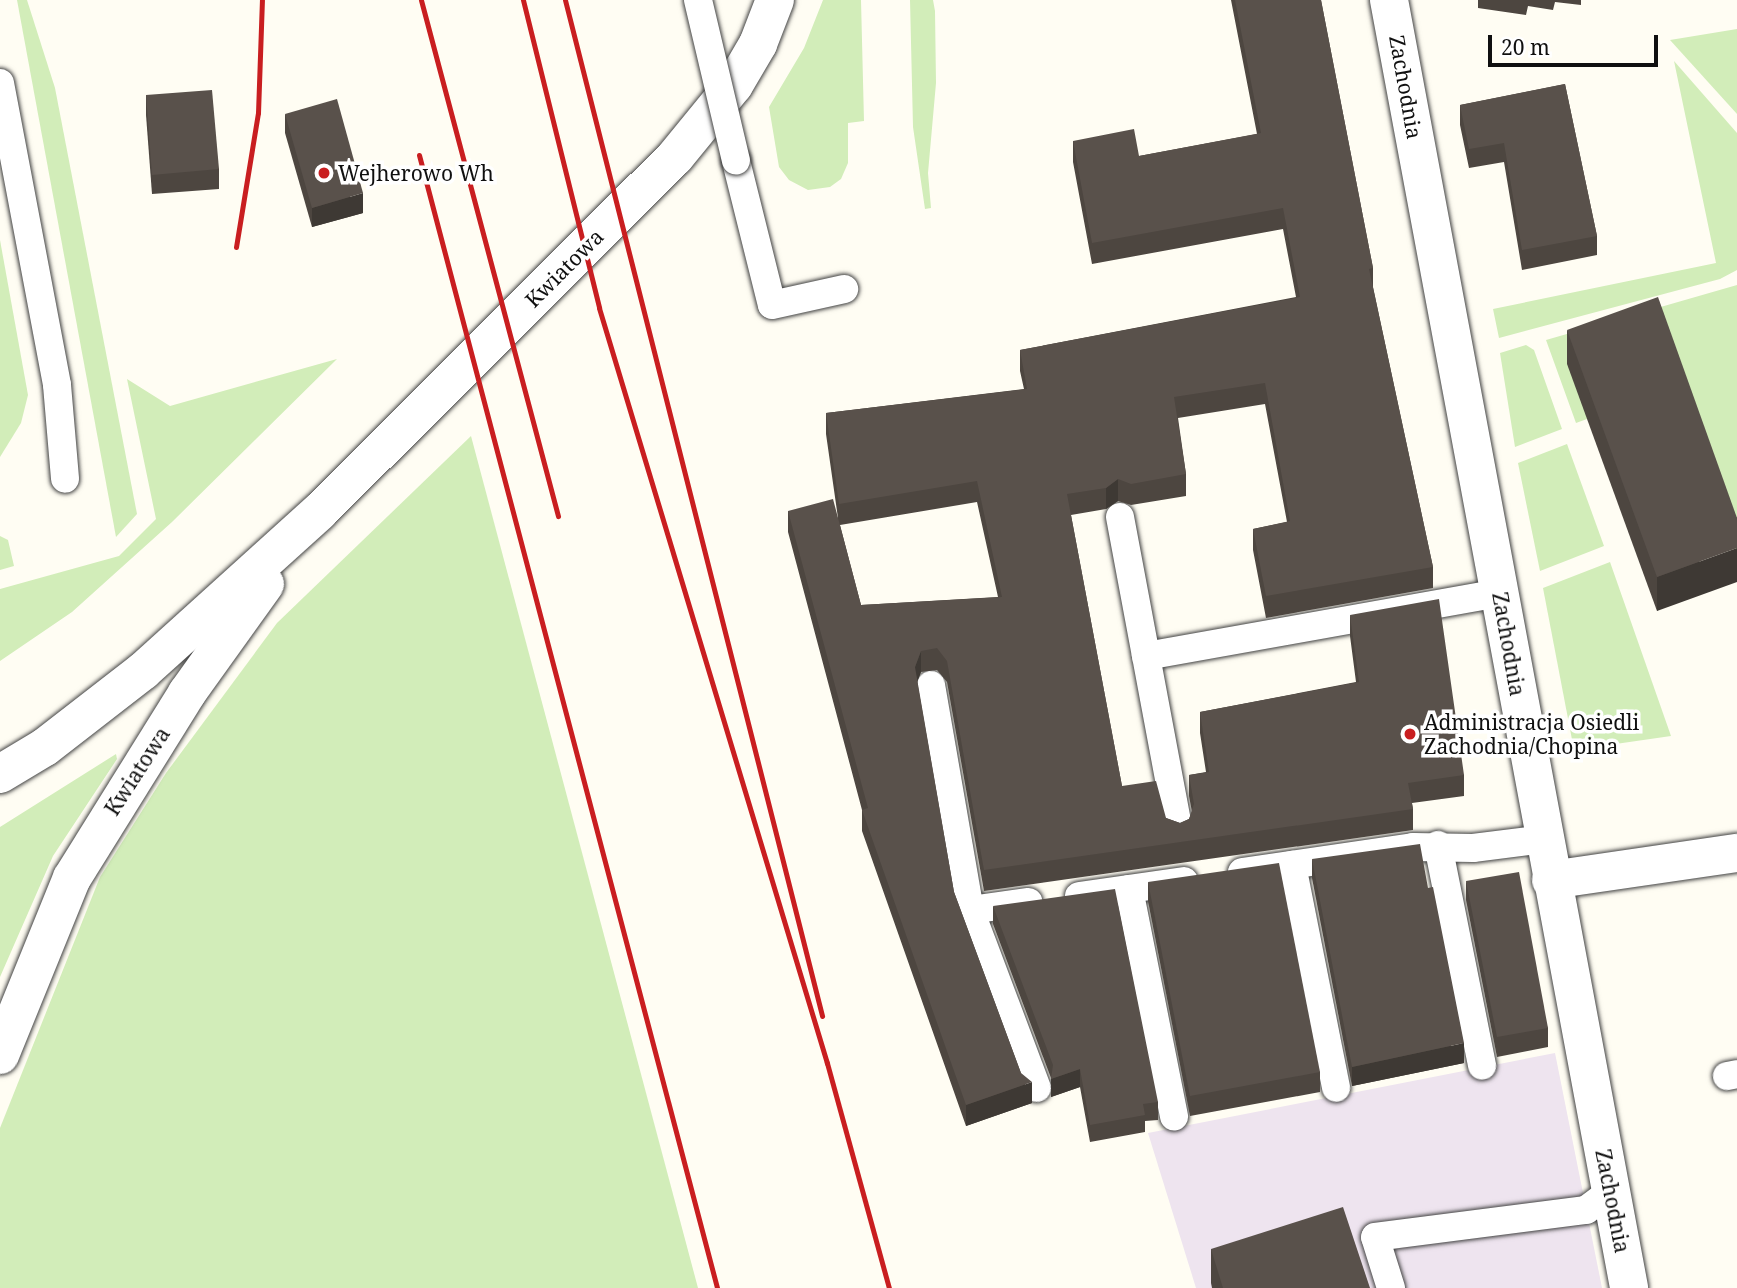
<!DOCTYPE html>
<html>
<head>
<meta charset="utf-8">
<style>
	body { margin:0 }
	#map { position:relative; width:1737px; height:1288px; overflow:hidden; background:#fffdf3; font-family:"Noto Serif",serif }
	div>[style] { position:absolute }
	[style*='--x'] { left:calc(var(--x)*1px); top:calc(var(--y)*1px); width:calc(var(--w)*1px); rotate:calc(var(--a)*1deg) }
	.industrial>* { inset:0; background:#eee4ef }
	.green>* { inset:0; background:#d2edb9 }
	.roads { filter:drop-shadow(0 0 2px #434343) drop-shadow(0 0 2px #434343) }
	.service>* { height:28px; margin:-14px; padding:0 14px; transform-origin:14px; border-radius:14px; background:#fff }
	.minor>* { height:38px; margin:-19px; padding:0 19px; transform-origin:19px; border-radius:19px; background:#fff }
	.tertiary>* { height:38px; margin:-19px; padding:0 19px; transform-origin:19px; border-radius:19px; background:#fff }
	.rail>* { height:5px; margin:-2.5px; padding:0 2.5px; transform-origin:2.5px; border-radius:2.5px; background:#c91e20 }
	.bridges { filter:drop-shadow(0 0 2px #434343) drop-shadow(0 0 2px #434343) }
	.service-bridge>* { height:28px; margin:-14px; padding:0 14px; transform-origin:14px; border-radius:14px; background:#fff }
	.wall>* { inset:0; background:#4d4640 }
	.shaded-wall>* { inset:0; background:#3e3934 }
	.building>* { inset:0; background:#59514b }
	.dots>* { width:19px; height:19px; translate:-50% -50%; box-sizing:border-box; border:4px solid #fff; border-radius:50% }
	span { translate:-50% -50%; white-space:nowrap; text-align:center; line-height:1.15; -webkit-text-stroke:7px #fff; paint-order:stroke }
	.street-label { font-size:21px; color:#101010 }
	.poi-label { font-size:21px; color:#101010 }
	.left { translate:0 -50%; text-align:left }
	.scale { position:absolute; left:1488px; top:35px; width:170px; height:32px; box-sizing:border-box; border:4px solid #101010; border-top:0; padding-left:9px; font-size:21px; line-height:24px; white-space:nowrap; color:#101010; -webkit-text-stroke:5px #fff; paint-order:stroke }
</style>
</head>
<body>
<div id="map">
	<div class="industrial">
		<i style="clip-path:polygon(1555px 1053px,1602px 1288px,1196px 1288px,1148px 1133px)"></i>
	</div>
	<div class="green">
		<i style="clip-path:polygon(17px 0,27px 0,55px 88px,137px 514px,116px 537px)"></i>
		<i style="clip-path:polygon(823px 0,861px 0,864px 121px,848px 123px,848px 163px,841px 179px,830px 187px,808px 190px,789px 180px,779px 167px,769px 107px,804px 48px)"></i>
		<i style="clip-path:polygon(910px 0,933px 0,935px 11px,936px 83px,928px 173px,931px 208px,925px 209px,913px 127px)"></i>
		<i style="clip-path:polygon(1737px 29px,1737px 114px,1670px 40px)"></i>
		<i style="clip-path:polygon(1674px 61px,1737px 133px,1737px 270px,1720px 279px,1499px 338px,1493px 309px,1716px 263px)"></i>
		<i style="clip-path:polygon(0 240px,28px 395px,21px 423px,0 457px)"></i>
		<i style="clip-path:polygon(1737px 285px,1737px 551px,1587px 419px,1576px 423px,1546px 340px)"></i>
		<i style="clip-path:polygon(1526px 345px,1534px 350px,1562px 429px,1515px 447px,1500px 353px)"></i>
		<i style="clip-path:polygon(337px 359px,172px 522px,72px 612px,0 661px,0 589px,119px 556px,156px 519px,127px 379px,170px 406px)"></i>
		<i style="clip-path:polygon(471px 436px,698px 1288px,0 1288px,0 1128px,100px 877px,166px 773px,277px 623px)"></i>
		<i style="clip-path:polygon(1567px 444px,1604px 546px,1540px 571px,1518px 463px)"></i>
		<i style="clip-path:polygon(0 536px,8px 540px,14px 566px,0 570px)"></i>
		<i style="clip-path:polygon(1610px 562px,1671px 736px,1574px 750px,1543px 588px)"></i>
		<i style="clip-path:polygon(116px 754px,117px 759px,53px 856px,0 977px,0 827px)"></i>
	</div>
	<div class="roads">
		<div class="service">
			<i style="--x:0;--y:83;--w:307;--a:79.3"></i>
			<i style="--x:57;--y:385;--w:94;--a:85.1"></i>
			<i style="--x:736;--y:161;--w:148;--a:76"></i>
			<i style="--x:772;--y:305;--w:74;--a:-12.5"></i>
			<i style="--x:1120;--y:517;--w:316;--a:79.4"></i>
			<i style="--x:1146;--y:656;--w:359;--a:-10.1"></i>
			<i style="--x:931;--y:685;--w:228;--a:80.2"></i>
			<i style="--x:970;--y:910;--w:190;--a:69.4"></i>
			<i style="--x:1438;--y:845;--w:225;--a:78.7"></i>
			<i style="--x:1292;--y:865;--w:227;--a:78.8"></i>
			<i style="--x:1242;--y:872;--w:173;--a:-8.3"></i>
			<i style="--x:1413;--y:847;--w:60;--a:1"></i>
			<i style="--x:1473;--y:848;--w:73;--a:-7.1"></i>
			<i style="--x:1129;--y:889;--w:232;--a:78.8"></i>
			<i style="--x:1079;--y:896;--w:106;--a:-8.1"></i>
			<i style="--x:970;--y:910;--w:59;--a:-7.9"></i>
			<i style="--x:1727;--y:1076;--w:10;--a:-11"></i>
			<i style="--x:1391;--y:1288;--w:53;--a:-107.4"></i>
			<i style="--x:1375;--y:1237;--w:213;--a:-7.3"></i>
			<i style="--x:1586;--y:1210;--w:31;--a:-37"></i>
		</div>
		<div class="minor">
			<i style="--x:1389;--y:0;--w:1310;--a:79.44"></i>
			<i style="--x:1551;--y:880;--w:188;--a:-8.3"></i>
		</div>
		<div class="tertiary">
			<i style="--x:0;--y:774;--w:52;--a:-31"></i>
			<i style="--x:45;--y:747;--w:124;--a:-37.8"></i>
			<i style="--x:143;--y:671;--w:237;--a:-42.1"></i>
			<i style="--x:319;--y:512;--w:503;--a:-44.92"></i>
			<i style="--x:675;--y:157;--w:93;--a:-50.7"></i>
			<i style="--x:734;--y:85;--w:48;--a:-59.7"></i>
			<i style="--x:758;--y:44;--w:47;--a:-68.9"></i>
			<i style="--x:0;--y:1055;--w:191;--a:-67.9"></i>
			<i style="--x:72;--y:878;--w:218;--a:-58.1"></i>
			<i style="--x:187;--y:693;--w:134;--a:-54.4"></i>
		</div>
	</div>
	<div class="rail">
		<i style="--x:421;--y:0;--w:534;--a:75.13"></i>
		<i style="--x:523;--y:0;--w:317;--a:76.1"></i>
		<i style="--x:599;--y:308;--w:789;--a:73.2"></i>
		<i style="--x:827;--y:1063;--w:233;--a:74.6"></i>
		<i style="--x:565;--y:0;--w:1048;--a:75.8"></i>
		<i style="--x:419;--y:155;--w:1172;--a:75.26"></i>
		<i style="--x:236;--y:247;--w:136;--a:-80.7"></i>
		<i style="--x:258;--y:113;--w:113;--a:-88"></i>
	</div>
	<div class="bridges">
		<div class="service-bridge">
			<i style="--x:698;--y:0;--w:165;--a:76.7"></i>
		</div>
	</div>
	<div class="wall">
		<i style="clip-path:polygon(evenodd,1231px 0,1321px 0,1373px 268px,1373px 287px,1433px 567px,1433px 588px,1266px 618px,1253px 550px,1253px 529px,1287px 522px,1265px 404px,1178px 418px,1186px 474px,1186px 496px,1131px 505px,1118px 501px,1106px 509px,1071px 515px,1122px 786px,1166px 818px,1180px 823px,1189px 819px,1192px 812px,1189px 796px,1189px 775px,1206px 772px,1200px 733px,1200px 712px,1356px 682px,1350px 636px,1350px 615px,1464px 775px,1464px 796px,1412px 803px,1413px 809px,1413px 830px,984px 891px,947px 682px,937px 670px,921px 672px,917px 681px,954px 892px,1032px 1103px,966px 1126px,862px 831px,862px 810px,788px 532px,788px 511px,838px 518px,826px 434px,826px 413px,1024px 389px,1020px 371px,1020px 350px,1296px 297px,1283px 229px,1092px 264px,1073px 162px,1073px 141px,1139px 156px,1257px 134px,1231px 0,977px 502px,998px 597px,861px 605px,840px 525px,977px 502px)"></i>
		<i style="clip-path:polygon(1478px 0,1581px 0,1581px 5px,1555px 2px,1553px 10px,1528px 6px,1526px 15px,1478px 8px)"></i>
		<i style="clip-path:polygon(1565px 84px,1597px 236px,1597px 255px,1522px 270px,1504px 162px,1469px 168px,1460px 125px,1460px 105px)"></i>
		<i style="clip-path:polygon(146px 95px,219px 169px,219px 189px,152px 194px,146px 115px)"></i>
		<i style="clip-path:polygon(285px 114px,363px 213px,312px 227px,285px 133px)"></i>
		<i style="clip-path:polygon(1567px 330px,1737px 518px,1657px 611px,1567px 364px)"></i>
		<i style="clip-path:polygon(1312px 859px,1464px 1063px,1352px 1086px,1312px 878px)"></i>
		<i style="clip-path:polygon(1466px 881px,1548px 1028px,1548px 1047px,1497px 1057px,1466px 900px)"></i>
		<i style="clip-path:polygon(1148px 882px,1320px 1072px,1320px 1092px,1190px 1116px,1148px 901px)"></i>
		<i style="clip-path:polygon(993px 906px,1158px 1102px,1158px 1120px,1145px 1121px,1145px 1132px,1090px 1142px,1080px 1087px,1051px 1097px,1051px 1078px,993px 924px)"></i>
		<i style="clip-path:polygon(1211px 1249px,1370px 1288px,1212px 1288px,1211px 1283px)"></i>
	</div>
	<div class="shaded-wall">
		<i style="clip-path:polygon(363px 193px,363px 213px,312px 227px,312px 208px)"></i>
		<i style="clip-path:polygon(1118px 479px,1118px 501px,1106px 509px,1106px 488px)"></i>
		<i style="clip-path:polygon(1737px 548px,1737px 582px,1657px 611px,1657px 577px)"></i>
		<i style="clip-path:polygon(921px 651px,921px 672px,915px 688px,915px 667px)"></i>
		<i style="clip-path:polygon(1464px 1043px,1464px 1063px,1352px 1086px,1352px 1067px)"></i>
		<i style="clip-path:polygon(1080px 1069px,1080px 1087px,1051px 1097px,1051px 1079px)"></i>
		<i style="clip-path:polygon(1032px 1082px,1032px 1103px,966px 1126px,966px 1105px)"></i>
	</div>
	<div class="building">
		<i style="clip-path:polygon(1235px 0,1321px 0,1373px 268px,1369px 269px,1433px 567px,1266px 596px,1253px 529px,1290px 521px,1265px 383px,1174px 397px,1186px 474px,1131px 484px,1118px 479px,1106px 488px,1067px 494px,1122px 786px,1156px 781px,1166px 818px,1180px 823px,1189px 819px,1194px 804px,1189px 775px,1209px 772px,1200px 712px,1359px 682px,1350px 615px,1439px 599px,1464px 775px,1408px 783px,1413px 809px,984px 870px,947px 661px,937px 648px,921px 651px,915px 667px,954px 892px,1021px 1073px,1032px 1082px,966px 1105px,862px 810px,868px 808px,788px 511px,833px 499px,861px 605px,1002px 597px,977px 481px,839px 504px,826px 413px,1027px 389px,1020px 350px,1300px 297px,1283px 208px,1092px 243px,1073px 141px,1134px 129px,1139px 156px,1261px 133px)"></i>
		<i style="clip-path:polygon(1565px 84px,1597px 236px,1522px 250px,1504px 143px,1469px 149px,1460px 105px)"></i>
		<i style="clip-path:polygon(212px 90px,219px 169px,152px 175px,146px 95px)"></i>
		<i style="clip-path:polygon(337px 99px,363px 193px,312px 208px,285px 114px)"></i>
		<i style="clip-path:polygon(1658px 297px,1737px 518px,1737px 548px,1657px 577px,1567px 330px)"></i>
		<i style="clip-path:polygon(1420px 844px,1428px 888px,1433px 887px,1464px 1043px,1352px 1067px,1312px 859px)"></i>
		<i style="clip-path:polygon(1279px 863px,1320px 1072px,1190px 1096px,1148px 882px)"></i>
		<i style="clip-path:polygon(1519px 872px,1548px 1028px,1497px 1037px,1466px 881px)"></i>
		<i style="clip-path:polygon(1115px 889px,1158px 1102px,1143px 1104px,1145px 1115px,1090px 1125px,1080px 1069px,1051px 1079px,1053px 1065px,993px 906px)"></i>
		<i style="clip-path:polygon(1343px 1207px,1370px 1288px,1223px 1288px,1211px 1249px)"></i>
	</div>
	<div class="dots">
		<i style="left:324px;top:173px;background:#c91e20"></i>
		<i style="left:1410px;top:734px;background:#c91e20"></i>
	</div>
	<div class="street-label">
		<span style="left:1406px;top:87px;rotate:80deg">Zachodnia</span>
		<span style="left:564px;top:268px;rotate:-45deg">Kwiatowa</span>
		<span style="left:1509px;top:644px;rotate:80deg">Zachodnia</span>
		<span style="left:137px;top:771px;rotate:-57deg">Kwiatowa</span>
		<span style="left:1613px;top:1201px;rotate:79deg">Zachodnia</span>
	</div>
	<div class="poi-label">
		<span class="left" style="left:338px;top:173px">Wejherowo Wh</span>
		<span class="left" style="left:1424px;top:734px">Administracja Osiedli<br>Zachodnia/Chopina</span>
	</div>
	<div class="scale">20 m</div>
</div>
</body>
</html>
